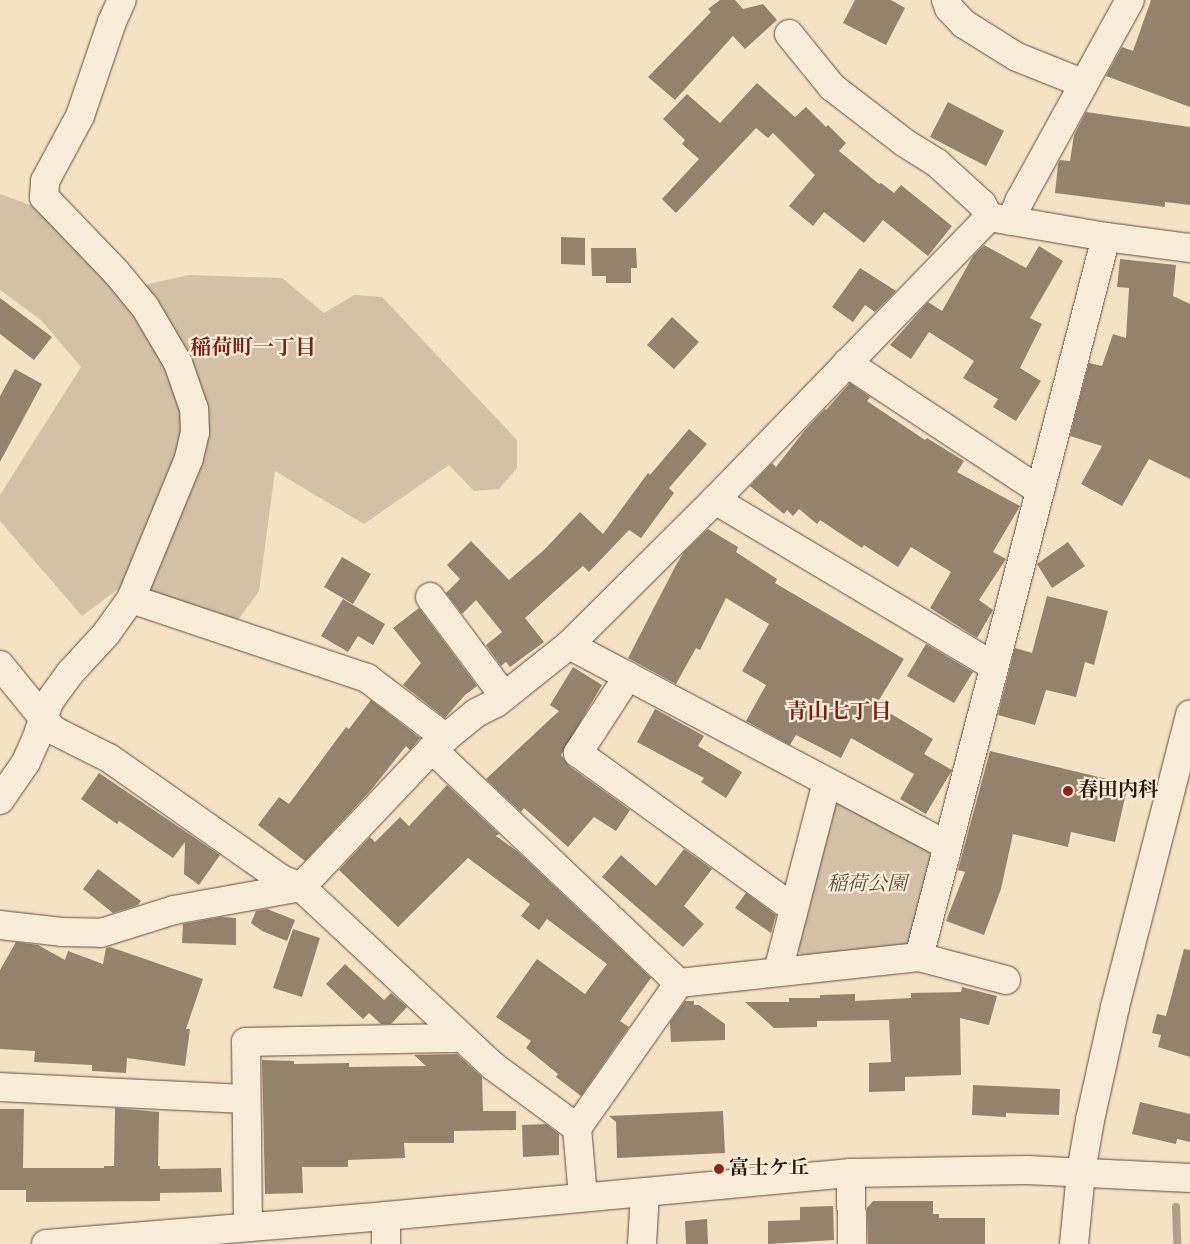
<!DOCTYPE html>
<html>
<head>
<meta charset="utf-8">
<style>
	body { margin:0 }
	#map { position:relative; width:1190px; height:1244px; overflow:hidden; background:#f5e2c5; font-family:Vollkorn,"Noto Serif JP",serif }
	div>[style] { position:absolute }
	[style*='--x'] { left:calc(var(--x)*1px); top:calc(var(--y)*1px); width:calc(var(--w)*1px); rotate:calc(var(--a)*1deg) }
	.green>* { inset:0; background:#d3c0a6 }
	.stream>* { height:8px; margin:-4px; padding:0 4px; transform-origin:4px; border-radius:4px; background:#b09e86 }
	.building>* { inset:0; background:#94826c }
	.roads { filter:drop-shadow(0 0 1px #5e4d3a) drop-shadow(0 0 1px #5e4d3a) }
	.street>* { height:28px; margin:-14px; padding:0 14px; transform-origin:14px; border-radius:14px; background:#f8ecd9 }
	.secondary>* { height:28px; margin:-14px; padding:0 14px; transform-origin:14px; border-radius:14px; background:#f8ecd9 }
	.dots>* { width:14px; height:14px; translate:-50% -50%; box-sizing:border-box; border:2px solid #f8ecd9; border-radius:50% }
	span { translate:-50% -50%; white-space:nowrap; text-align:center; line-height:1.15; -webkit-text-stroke:4.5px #f8ecd9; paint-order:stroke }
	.poi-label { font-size:20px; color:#2b1b0c; font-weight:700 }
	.left { translate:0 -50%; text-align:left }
	.park-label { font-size:20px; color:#5d4d3a; font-style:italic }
	.neighbourhood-label { font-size:21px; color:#7a1f14; font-weight:700 }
</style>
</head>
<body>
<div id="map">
	<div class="green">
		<i style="clip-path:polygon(0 194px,33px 206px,131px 299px,148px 284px,189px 275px,282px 278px,324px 313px,354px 295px,382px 297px,517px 440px,517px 468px,499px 489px,474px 491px,449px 465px,364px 524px,275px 471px,259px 591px,235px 624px,121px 587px,82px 616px,0 521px,0 495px,81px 367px,41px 320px,0 290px)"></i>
		<i style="clip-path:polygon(839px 802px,927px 847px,932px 858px,910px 941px,903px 948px,805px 958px,793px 946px,830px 804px)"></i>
	</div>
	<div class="stream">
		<i style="--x:1176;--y:1207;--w:37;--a:88"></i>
	</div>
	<div class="building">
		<i style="clip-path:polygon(720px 0,735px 0,743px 9px,763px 4px,777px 20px,745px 49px,733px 36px,675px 100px,648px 77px,711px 12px,708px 9px)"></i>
		<i style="clip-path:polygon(855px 0,891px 0,905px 8px,886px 45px,843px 23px)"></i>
		<i style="clip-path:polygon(1151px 0,1190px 0,1190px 107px,1106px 76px,1122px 47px,1133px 51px)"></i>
		<i style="clip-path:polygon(757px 83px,795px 117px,806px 107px,826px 127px,828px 125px,846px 143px,839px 151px,879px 184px,881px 183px,894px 193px,901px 185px,952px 226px,928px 256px,883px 220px,864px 243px,824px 212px,813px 226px,789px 206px,815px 175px,773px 133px,768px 138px,756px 128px,676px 213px,662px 199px,699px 159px,682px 144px,685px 140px,663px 119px,687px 94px,720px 123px)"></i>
		<i style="clip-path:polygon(948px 102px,1004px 131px,986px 166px,930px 137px)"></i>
		<i style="clip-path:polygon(1086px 112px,1190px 127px,1190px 205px,1165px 202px,1165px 207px,1055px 193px,1058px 164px,1060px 160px,1070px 161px,1074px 135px)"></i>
		<i style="clip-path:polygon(561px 237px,585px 238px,585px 265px,561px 264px)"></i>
		<i style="clip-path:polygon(984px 245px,1026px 268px,1039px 246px,1063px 261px,1030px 318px,1042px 324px,1020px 368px,1041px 381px,1016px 421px,993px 407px,998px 399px,963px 378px,974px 361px,929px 332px,911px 359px,890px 345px,928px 302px,942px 311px,973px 256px)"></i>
		<i style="clip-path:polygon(591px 248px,636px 248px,637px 268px,631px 268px,631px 283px,606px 283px,606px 276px,592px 276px)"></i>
		<i style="clip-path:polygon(1120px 259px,1176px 265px,1173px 296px,1190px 304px,1190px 479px,1149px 459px,1122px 506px,1081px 484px,1102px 446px,1070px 436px,1089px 363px,1102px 366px,1113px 334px,1126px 338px,1129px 288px,1117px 287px)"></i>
		<i style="clip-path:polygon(860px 268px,896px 291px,875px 312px,865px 305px,853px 322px,832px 307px)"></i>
		<i style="clip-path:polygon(0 298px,52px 337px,34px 360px,0 334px)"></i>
		<i style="clip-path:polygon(672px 317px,699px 342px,674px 369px,647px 345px)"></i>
		<i style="clip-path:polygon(15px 369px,42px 384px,0 462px,0 396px)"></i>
		<i style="clip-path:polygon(850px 383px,870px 397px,867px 401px,925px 440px,927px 438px,964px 461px,957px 472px,1020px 506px,993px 552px,1006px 559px,979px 600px,993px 610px,977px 638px,930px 608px,951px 572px,911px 547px,898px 567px,864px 545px,862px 548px,820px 520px,817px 524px,799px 509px,793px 516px,787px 510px,784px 514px,750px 486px,772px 463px,776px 467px,805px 430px,825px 409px,826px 410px)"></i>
		<i style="clip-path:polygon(689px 429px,707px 444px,669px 488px,674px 493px,641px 538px,629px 530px,589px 572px,583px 566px,525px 618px,544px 642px,510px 667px,506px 662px,501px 666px,486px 645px,502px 632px,476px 600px,462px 614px,446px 593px,460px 579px,447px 565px,471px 541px,509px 580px,544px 550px,580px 512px,603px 534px,648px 473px,650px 475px)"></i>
		<i style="clip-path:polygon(708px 529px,738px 547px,736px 552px,777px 579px,775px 583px,904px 659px,876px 705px,933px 739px,924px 754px,952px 770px,926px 814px,900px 799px,914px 774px,851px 738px,841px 758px,796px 735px,790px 745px,746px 721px,766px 685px,742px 671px,769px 624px,726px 598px,700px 650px,696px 648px,676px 684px,628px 658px,676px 565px,684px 552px)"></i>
		<i style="clip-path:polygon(1068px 542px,1085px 566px,1052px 588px,1037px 564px)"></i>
		<i style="clip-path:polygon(342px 557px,371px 574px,353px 604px,324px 587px)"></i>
		<i style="clip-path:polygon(1047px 596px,1108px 611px,1094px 665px,1085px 662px,1076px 697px,1046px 690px,1035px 725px,998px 715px,1015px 648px,1032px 653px)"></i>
		<i style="clip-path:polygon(343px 599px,385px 624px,373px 645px,358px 636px,348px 652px,321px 636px)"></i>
		<i style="clip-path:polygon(419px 608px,477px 686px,465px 695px,445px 718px,403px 685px,421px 663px,393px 628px)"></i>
		<i style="clip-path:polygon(926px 644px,973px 672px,954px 703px,907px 676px)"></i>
		<i style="clip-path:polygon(573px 667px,602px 685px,561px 755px,569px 766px,630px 810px,616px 831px,594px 817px,568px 847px,524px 808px,521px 812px,486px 779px,559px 711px,550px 705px)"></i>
		<i style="clip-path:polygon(371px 700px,420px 738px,410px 750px,406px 746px,371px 790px,305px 861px,258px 825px,279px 797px,289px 804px,346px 727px,349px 729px)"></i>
		<i style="clip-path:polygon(655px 709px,704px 736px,698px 746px,742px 772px,726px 798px,701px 782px,704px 778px,637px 742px)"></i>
		<i style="clip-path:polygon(990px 751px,1128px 784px,1115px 842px,1071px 832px,1068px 847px,1013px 834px,1001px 889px,984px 935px,946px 921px,965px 872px,958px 870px)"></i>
		<i style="clip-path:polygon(99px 773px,220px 855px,199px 885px,184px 874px,185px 842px,173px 858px,119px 821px,117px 824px,81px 799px)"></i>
		<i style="clip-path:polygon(447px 785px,499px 834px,496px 836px,517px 851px,651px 978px,620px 1021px,629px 1027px,581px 1096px,556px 1077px,558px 1074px,526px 1048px,531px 1041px,496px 1017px,537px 959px,585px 994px,607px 964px,547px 919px,539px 930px,521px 916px,530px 904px,468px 858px,398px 927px,339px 870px,370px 837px,375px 842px,400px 817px,409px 826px)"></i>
		<i style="clip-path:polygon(684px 849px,712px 869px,684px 906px,704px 924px,683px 947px,602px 877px,621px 855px,656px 886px)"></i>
		<i style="clip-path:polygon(98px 869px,141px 901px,138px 905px,113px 913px,83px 889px)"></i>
		<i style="clip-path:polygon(746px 893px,776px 915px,771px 933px,735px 908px)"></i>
		<i style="clip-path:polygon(267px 909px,295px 920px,287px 941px,262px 931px,251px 923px,256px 911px)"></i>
		<i style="clip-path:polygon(221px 917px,236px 918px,236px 945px,182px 943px,183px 924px)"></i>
		<i style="clip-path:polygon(293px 929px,320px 938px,302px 997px,273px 988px)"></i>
		<i style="clip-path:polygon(16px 942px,38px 945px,65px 960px,68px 951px,103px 964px,106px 948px,110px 947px,203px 979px,186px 1029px,190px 1029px,185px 1066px,127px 1058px,126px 1073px,92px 1071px,92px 1065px,34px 1062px,35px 1051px,0 1049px,0 970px)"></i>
		<i style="clip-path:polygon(1184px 949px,1190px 950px,1190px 1057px,1158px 1047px,1161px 1035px,1152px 1033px,1157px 1014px,1166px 1016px)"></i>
		<i style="clip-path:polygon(345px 964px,384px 1000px,391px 993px,407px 1007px,391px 1024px,381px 1024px,369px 1013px,363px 1019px,326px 984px)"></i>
		<i style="clip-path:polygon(962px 987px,997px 996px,989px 1025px,960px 1018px,961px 1075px,905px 1077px,905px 1091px,869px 1092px,869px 1063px,891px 1062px,889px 1020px,817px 1021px,817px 1027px,774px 1028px,745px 1002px,789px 1002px,789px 998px,820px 998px,820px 995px,855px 994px,855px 1001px,911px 998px,911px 993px,961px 992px)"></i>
		<i style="clip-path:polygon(685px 1001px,694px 1001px,694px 1005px,699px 1005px,725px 1024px,725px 1040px,671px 1042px,670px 1022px)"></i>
		<i style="clip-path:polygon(457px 1054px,482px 1077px,483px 1111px,516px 1111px,516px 1130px,454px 1131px,454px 1143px,404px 1143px,405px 1158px,348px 1160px,348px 1167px,302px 1167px,303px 1193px,265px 1194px,262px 1060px,294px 1061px,294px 1064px,349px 1063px,349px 1067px,426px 1066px,414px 1055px)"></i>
		<i style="clip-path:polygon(973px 1085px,1060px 1089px,1059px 1115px,1006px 1113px,1006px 1117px,972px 1115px)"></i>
		<i style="clip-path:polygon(1140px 1102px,1190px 1114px,1190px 1142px,1177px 1139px,1176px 1144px,1132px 1134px)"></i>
		<i style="clip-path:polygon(115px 1108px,159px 1112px,158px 1166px,160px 1166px,160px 1169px,221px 1168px,222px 1192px,160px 1193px,160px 1201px,26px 1202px,26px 1190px,0 1190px,0 1109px,24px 1109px,23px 1168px,104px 1168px,104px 1166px,114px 1166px)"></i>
		<i style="clip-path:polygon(723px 1111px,725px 1153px,617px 1158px,616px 1122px,609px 1116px)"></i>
		<i style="clip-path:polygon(546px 1124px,559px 1134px,559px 1155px,523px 1157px,522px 1125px)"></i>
		<i style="clip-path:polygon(873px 1201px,933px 1201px,933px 1214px,939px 1214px,939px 1218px,985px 1218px,985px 1244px,868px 1244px,867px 1208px)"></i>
		<i style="clip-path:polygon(833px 1206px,834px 1240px,768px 1244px,768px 1221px,800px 1220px,800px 1207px)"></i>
		<i style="clip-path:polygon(707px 1219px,708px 1244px,686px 1244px,685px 1221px)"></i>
	</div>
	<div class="roads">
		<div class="street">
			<i style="--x:946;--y:0;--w:9;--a:69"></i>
			<i style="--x:949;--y:8;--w:22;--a:47"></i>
			<i style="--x:964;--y:24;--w:62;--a:31.9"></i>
			<i style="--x:1017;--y:57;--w:72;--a:21.9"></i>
			<i style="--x:789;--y:34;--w:68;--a:50.9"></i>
			<i style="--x:832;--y:87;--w:92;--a:37.5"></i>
			<i style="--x:905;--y:143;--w:38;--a:32"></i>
			<i style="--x:937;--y:163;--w:61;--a:42.3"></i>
			<i style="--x:982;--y:204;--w:15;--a:62"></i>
			<i style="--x:1011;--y:221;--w:23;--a:-67"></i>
			<i style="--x:1020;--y:200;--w:228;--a:-61.2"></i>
			<i style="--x:847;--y:363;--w:230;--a:33.5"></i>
			<i style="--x:715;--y:500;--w:324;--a:30.8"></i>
			<i style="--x:430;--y:597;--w:124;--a:53.2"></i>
			<i style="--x:131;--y:599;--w:249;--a:18.5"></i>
			<i style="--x:367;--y:678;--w:99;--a:37.2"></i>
			<i style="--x:569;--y:645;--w:427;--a:27.9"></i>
			<i style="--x:0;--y:665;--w:84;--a:50.8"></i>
			<i style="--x:53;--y:730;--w:63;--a:26.6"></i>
			<i style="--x:109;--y:758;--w:210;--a:35.1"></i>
			<i style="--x:281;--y:879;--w:22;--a:22"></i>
			<i style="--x:301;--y:887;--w:262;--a:43"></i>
			<i style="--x:493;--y:1066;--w:104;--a:36.4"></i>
			<i style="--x:577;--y:1128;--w:68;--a:85"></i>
			<i style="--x:628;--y:676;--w:92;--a:123"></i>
			<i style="--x:578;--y:753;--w:266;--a:35.8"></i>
			<i style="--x:432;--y:749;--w:340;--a:43.5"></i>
			<i style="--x:679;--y:983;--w:241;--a:-6.2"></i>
			<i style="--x:919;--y:957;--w:90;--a:14.8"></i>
			<i style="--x:0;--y:800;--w:46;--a:-55.6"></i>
			<i style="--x:26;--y:762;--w:24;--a:-66"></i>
			<i style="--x:36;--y:740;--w:40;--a:-71.1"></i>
			<i style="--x:49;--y:702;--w:36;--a:-54"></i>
			<i style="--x:70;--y:673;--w:53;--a:-47.3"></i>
			<i style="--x:106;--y:634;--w:43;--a:-54.5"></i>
			<i style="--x:131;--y:599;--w:152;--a:-67.6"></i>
			<i style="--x:189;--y:458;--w:26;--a:-77"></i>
			<i style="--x:195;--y:433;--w:24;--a:-92"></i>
			<i style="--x:194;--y:409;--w:49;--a:-109.2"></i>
			<i style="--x:178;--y:363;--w:65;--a:-120.5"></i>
			<i style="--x:145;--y:307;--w:45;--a:-129.6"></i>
			<i style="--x:116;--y:272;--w:104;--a:-133.8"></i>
			<i style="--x:44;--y:197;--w:16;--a:-86"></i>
			<i style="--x:45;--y:181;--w:74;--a:-61.7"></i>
			<i style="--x:80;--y:116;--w:99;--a:-71.2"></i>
			<i style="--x:112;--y:22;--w:24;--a:-66"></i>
			<i style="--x:0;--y:925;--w:62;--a:6.4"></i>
			<i style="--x:62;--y:932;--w:39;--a:1"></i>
			<i style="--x:101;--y:933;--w:77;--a:-17.5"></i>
			<i style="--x:174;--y:910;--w:129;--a:-10.3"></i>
			<i style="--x:301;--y:887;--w:190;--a:-46.5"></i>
			<i style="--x:432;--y:749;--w:57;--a:-39.3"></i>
			<i style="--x:476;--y:713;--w:22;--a:-27"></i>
			<i style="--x:496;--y:703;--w:93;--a:-38.5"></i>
			<i style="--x:569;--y:645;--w:206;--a:-44.8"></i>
			<i style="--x:715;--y:500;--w:394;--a:-45.9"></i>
			<i style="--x:989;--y:217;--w:119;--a:9.7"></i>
			<i style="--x:1106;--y:237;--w:85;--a:7.5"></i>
			<i style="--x:919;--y:957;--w:744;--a:-75.44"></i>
			<i style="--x:778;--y:971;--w:195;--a:-75.5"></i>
			<i style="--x:0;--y:1087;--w:246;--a:2.8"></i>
			<i style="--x:577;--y:1128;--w:177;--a:-54.9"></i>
			<i style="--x:851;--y:1173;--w:71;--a:89.2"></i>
			<i style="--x:386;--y:1216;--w:28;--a:90"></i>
			<i style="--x:248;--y:1227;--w:185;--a:-90.6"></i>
			<i style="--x:246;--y:1042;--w:216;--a:-1.1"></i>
			<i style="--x:642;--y:1244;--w:52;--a:-86.7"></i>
		</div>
		<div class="secondary">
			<i style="--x:46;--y:1244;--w:341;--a:-4.7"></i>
			<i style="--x:386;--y:1216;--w:467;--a:-5.3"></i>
			<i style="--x:851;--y:1173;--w:176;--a:-1"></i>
			<i style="--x:1027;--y:1170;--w:163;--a:2.8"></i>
			<i style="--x:1074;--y:1244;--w:72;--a:-84.4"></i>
			<i style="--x:1081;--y:1172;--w:53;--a:-80.2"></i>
			<i style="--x:1090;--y:1120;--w:116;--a:-77.5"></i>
			<i style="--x:1115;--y:1007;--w:302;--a:-75.6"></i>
		</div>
	</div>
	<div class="dots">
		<i style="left:1068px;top:791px;background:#8f2418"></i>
		<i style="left:719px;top:1169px;background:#8f2418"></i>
	</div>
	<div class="poi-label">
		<span class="left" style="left:1078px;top:791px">春田内科</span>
		<span class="left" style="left:729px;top:1169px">富士ケ丘</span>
	</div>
	<div class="park-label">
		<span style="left:867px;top:885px">稲荷公園</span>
	</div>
	<div class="neighbourhood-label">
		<span style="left:253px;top:349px">稲荷町一丁目</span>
		<span style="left:839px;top:713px">青山七丁目</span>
	</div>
</div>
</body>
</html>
